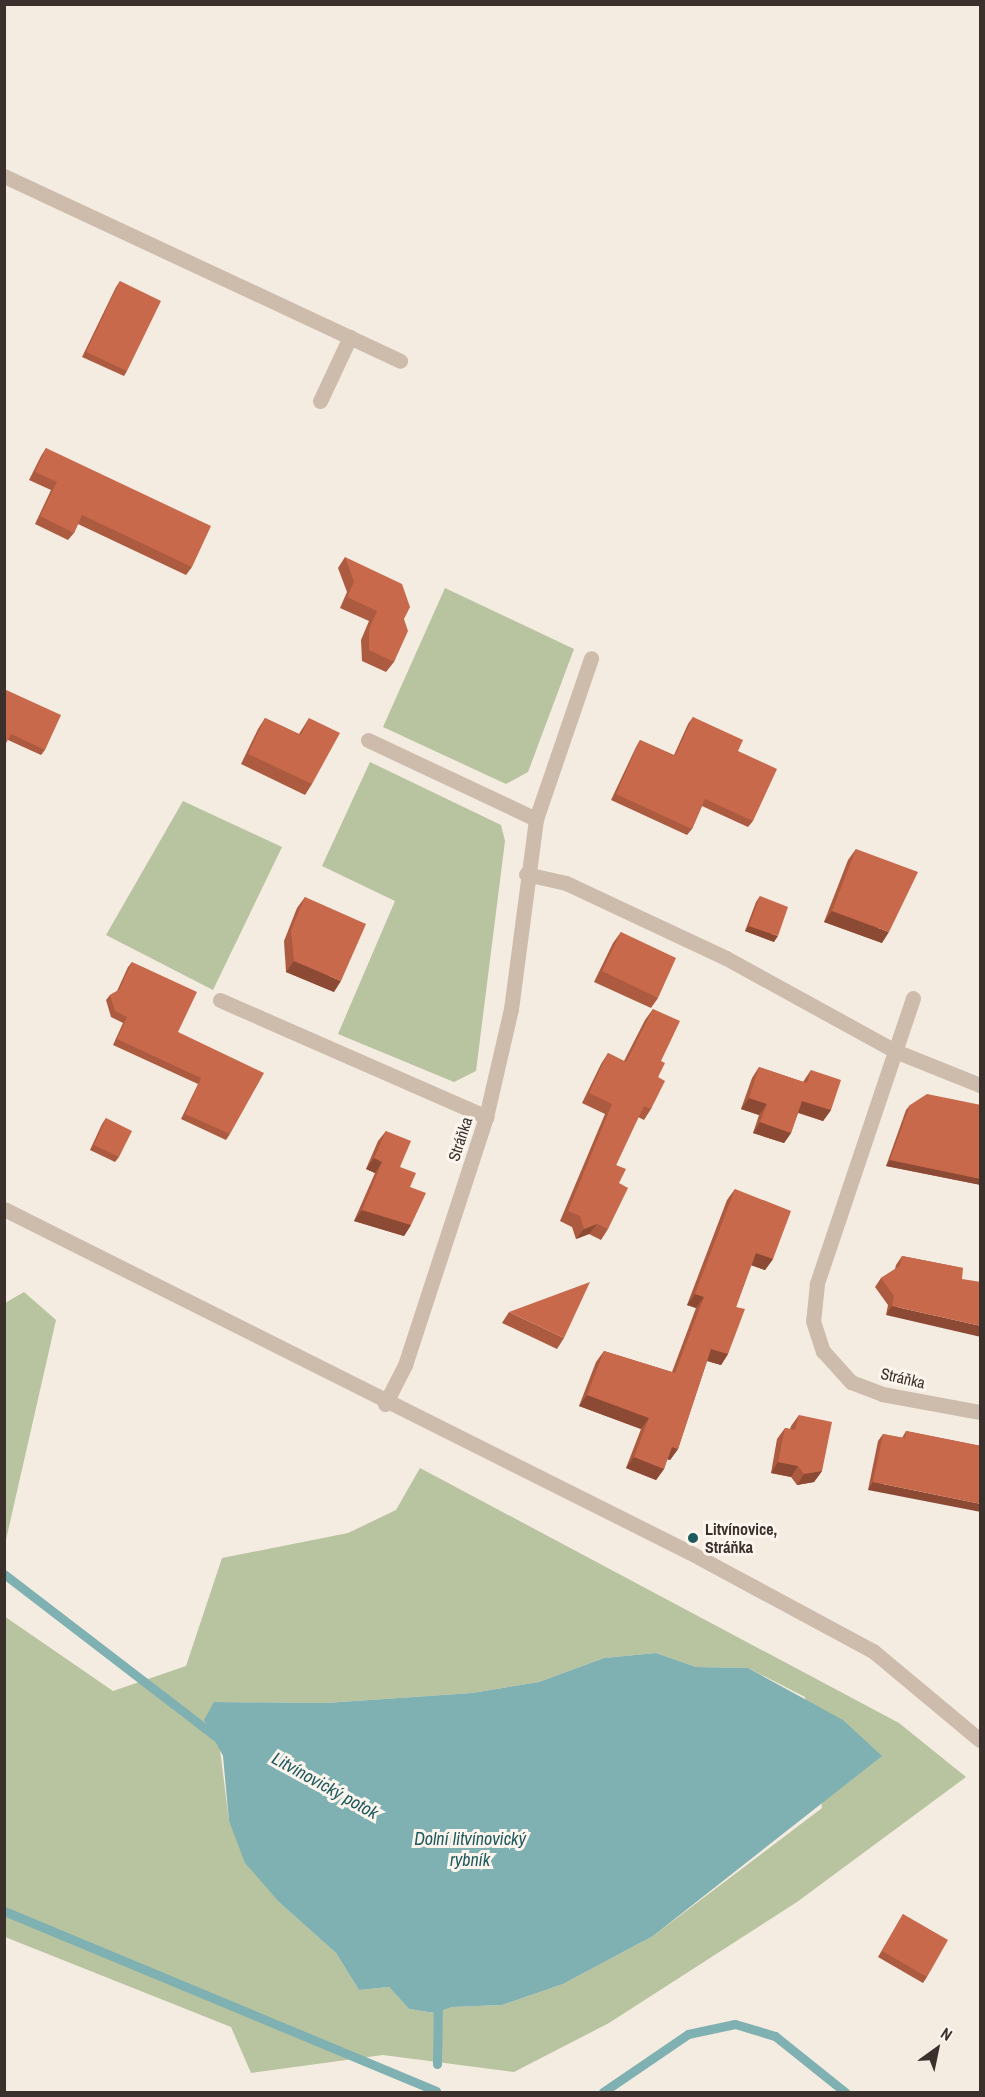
<!DOCTYPE html>
<html>
<head>
<meta charset="utf-8">
<style>
	body { margin:0 }
	#map { position:relative; width:985px; height:2097px; overflow:hidden; background:#f4ebe1; font-family:"Archivo Narrow",sans-serif }
	div>[style] { position:absolute }
	[style*='--x'] { left:calc(var(--x)*1px); top:calc(var(--y)*1px); width:calc(var(--w)*1px); rotate:calc(var(--a)*1deg) }
	.green>* { inset:0; background:#b8c4a0 }
	.water>* { inset:0; background:#7fb0b2 }
	.stream>* { height:9px; margin:-4.5px; padding:0 4.5px; transform-origin:4.5px; border-radius:4.5px; background:#7fb0b2 }
	.minor>* { height:15px; margin:-7.5px; padding:0 7.5px; transform-origin:7.5px; border-radius:7.5px; background:#cdbbac }
	.wall>* { inset:0; background:#ac5a40 }
	.shaded-wall>* { inset:0; background:#8c4a34 }
	.building>* { inset:0; background:#c8694b }
	.dots>* { width:16px; height:16px; translate:-50% -50%; box-sizing:border-box; border:3px solid #fbf5ee; border-radius:50% }
	span { translate:-50% -50%; white-space:nowrap; text-align:center; line-height:1.15; -webkit-text-stroke:6px #fbf5ee; paint-order:stroke }
	.street-label { font-size:16px; color:#3b302b }
	.poi-label { font-size:16px; color:#3b302b; font-weight:700 }
	.left { translate:0 -50%; text-align:left }
	.water-label { font-size:18px; color:#1f5a5e; font-style:italic }
	.frame { position:absolute; inset:0; border:6px solid #3b302b; pointer-events:none }
	.north { position:absolute; left:907px; top:2019px; width:60px; height:60px; -webkit-text-stroke:4px #fbf5ee; paint-order:stroke; rotate:33deg; font-size:16px; font-weight:700; line-height:24px; text-align:center; color:#3b302b }
	.north::after { content:''; display:block; margin:auto; width:21px; height:27px; background:#3b302b; clip-path:polygon(50% 0,100% 100%,50% 72%,0 100%) }
</style>
</head>
<body>
<div id="map">
	<div class="green">
		<i style="clip-path:polygon(445px 588px,574px 649px,528px 772px,506px 784px,383px 727px)"></i>
		<i style="clip-path:polygon(370px 762px,501px 825px,505px 841px,476px 1071px,454px 1082px,338px 1034px,395px 901px,322px 866px)"></i>
		<i style="clip-path:polygon(183px 801px,282px 847px,213px 990px,106px 935px)"></i>
		<i style="clip-path:polygon(24px 1292px,56px 1320px,5px 1544px,5px 1303px)"></i>
		<i style="clip-path:polygon(evenodd,420px 1468px,899px 1723px,966px 1777px,797px 1902px,609px 2023px,514px 2072px,383px 2055px,251px 2073px,231px 2027px,5px 1937px,4px 1616px,113px 1691px,186px 1666px,222px 1558px,348px 1533px,396px 1510px,420px 1468px,656px 1653px,696px 1667px,748px 1668px,805px 1697px,822px 1808px,653px 1936px,563px 1984px,502px 2005px,452px 2007px,435px 2013px,409px 2009px,389px 1987px,359px 1990px,336px 1953px,280px 1903px,229px 1821px,214px 1702px,326px 1703px,472px 1693px,539px 1682px,604px 1658px,656px 1653px)"></i>
	</div>
	<div class="water">
		<i style="clip-path:polygon(656px 1653px,696px 1667px,748px 1668px,843px 1720px,882px 1756px,653px 1936px,563px 1984px,502px 2005px,452px 2007px,435px 2013px,409px 2009px,389px 1987px,359px 1990px,336px 1953px,280px 1903px,245px 1863px,229px 1821px,223px 1756px,204px 1720px,214px 1702px,326px 1703px,472px 1693px,539px 1682px,604px 1658px)"></i>
	</div>
	<div class="stream">
		<i style="--x:4;--y:1574;--w:271;--a:37.5"></i>
		<i style="--x:4;--y:1911;--w:468;--a:22.6"></i>
		<i style="--x:437;--y:2064;--w:61;--a:-89.1"></i>
		<i style="--x:603;--y:2092;--w:103;--a:-34.3"></i>
		<i style="--x:688;--y:2034;--w:48;--a:-12"></i>
		<i style="--x:735;--y:2024;--w:42;--a:16.7"></i>
		<i style="--x:775;--y:2036;--w:90;--a:38.7"></i>
	</div>
	<div class="minor">
		<i style="--x:4;--y:176;--w:437;--a:25"></i>
		<i style="--x:320;--y:401;--w:71;--a:-64.9"></i>
		<i style="--x:368;--y:740;--w:186;--a:25.2"></i>
		<i style="--x:526;--y:874;--w:41;--a:12.7"></i>
		<i style="--x:566;--y:883;--w:177;--a:25.1"></i>
		<i style="--x:726;--y:958;--w:193;--a:28.8"></i>
		<i style="--x:895;--y:1051;--w:92;--a:21.8"></i>
		<i style="--x:913;--y:998;--w:302;--a:108.6"></i>
		<i style="--x:817;--y:1284;--w:37;--a:96"></i>
		<i style="--x:813;--y:1321;--w:32;--a:72"></i>
		<i style="--x:823;--y:1351;--w:42;--a:47.9"></i>
		<i style="--x:851;--y:1382;--w:33;--a:21"></i>
		<i style="--x:882;--y:1394;--w:100;--a:10.4"></i>
		<i style="--x:220;--y:1000;--w:291;--a:23.7"></i>
		<i style="--x:4;--y:1209;--w:766;--a:26.6"></i>
		<i style="--x:689;--y:1552;--w:209;--a:28.3"></i>
		<i style="--x:873;--y:1651;--w:139;--a:39.8"></i>
		<i style="--x:385;--y:1404;--w:44;--a:-62.9"></i>
		<i style="--x:405;--y:1365;--w:261;--a:-71.9"></i>
		<i style="--x:486;--y:1117;--w:111;--a:-77"></i>
		<i style="--x:511;--y:1009;--w:192;--a:-82.5"></i>
		<i style="--x:536;--y:819;--w:170;--a:-71.1"></i>
	</div>
	<div class="wall">
		<i style="clip-path:polygon(120px 281px,127px 371px,124px 376px,82px 357px,116px 287px)"></i>
		<i style="clip-path:polygon(46px 448px,192px 567px,186px 575px,78px 524px,74px 533px,68px 540px,35px 524px,51px 490px,29px 480px,41px 456px)"></i>
		<i style="clip-path:polygon(345px 557px,404px 619px,394px 662px,386px 672px,362px 661px,361px 640px,369px 621px,340px 608px,347px 592px,338px 568px)"></i>
		<i style="clip-path:polygon(4px 689px,45px 750px,41px 755px,8px 740px)"></i>
		<i style="clip-path:polygon(693px 717px,738px 751px,753px 821px,748px 827px,702px 806px,692px 829px,687px 835px,611px 800px,636px 747px,640px 740px,674px 755px,688px 724px)"></i>
		<i style="clip-path:polygon(265px 718px,299px 734px,309px 718px,312px 784px,305px 795px,241px 764px,258px 729px)"></i>
		<i style="clip-path:polygon(856px 849px,882px 943px,824px 922px,848px 860px)"></i>
		<i style="clip-path:polygon(760px 896px,774px 942px,745px 931px,756px 902px)"></i>
		<i style="clip-path:polygon(305px 897px,334px 992px,286px 972px,284px 941px,297px 908px)"></i>
		<i style="clip-path:polygon(621px 932px,658px 998px,651px 1008px,594px 982px,613px 943px)"></i>
		<i style="clip-path:polygon(132px 962px,178px 1032px,230px 1134px,226px 1140px,181px 1119px,198px 1084px,113px 1045px,123px 1023px,111px 1017px,106px 1000px,110px 995px,117px 991px,128px 967px)"></i>
		<i style="clip-path:polygon(653px 1009px,661px 1061px,658px 1077px,651px 1109px,644px 1120px,638px 1117px,616px 1165px,619px 1183px,608px 1229px,601px 1240px,589px 1234px,576px 1239px,572px 1227px,560px 1221px,605px 1114px,582px 1103px,601px 1064px,608px 1053px,624px 1061px,645px 1020px)"></i>
		<i style="clip-path:polygon(759px 1067px,803px 1082px,811px 1070px,831px 1110px,823px 1121px,798px 1113px,791px 1133px,784px 1143px,753px 1133px,759px 1115px,741px 1109px,752px 1078px)"></i>
		<i style="clip-path:polygon(910px 1105px,981px 1105px,981px 1185px,886px 1166px,906px 1110px)"></i>
		<i style="clip-path:polygon(106px 1118px,119px 1157px,115px 1162px,90px 1150px,102px 1124px)"></i>
		<i style="clip-path:polygon(386px 1131px,400px 1167px,410px 1187px,411px 1225px,404px 1236px,354px 1221px,375px 1173px,366px 1169px,378px 1141px)"></i>
		<i style="clip-path:polygon(735px 1189px,773px 1259px,765px 1270px,751px 1265px,736px 1307px,728px 1354px,721px 1365px,707px 1361px,678px 1449px,670px 1460px,667px 1459px,664px 1469px,656px 1480px,626px 1468px,641px 1429px,579px 1406px,596px 1362px,604px 1351px,672px 1372px,696px 1308px,687px 1305px,727px 1200px)"></i>
		<i style="clip-path:polygon(902px 1256px,963px 1268px,886px 1315px,888px 1305px,875px 1287px,881px 1278px,895px 1269px,896px 1265px)"></i>
		<i style="clip-path:polygon(509px 1312px,564px 1338px,557px 1349px,502px 1323px)"></i>
		<i style="clip-path:polygon(799px 1415px,822px 1471px,814px 1482px,797px 1485px,791px 1477px,771px 1473px,777px 1439px,785px 1428px,790px 1429px,791px 1426px)"></i>
		<i style="clip-path:polygon(906px 1431px,981px 1446px,868px 1490px,878px 1441px,883px 1434px,902px 1438px)"></i>
		<i style="clip-path:polygon(903px 1914px,927px 1977px,923px 1983px,878px 1957px)"></i>
	</div>
	<div class="shaded-wall">
		<i style="clip-path:polygon(832px 911px,889px 932px,882px 943px,824px 922px)"></i>
		<i style="clip-path:polygon(749px 926px,778px 936px,774px 942px,745px 931px)"></i>
		<i style="clip-path:polygon(294px 961px,341px 981px,334px 992px,286px 972px)"></i>
		<i style="clip-path:polygon(749px 1098px,767px 1104px,759px 1115px,741px 1109px)"></i>
		<i style="clip-path:polygon(802px 1101px,831px 1110px,823px 1121px,794px 1111px)"></i>
		<i style="clip-path:polygon(760px 1122px,791px 1133px,784px 1143px,753px 1133px)"></i>
		<i style="clip-path:polygon(374px 1158px,382px 1162px,375px 1173px,366px 1169px)"></i>
		<i style="clip-path:polygon(890px 1160px,981px 1179px,981px 1185px,886px 1166px)"></i>
		<i style="clip-path:polygon(362px 1210px,411px 1225px,404px 1236px,354px 1221px)"></i>
		<i style="clip-path:polygon(597px 1224px,589px 1234px,576px 1239px,584px 1229px)"></i>
		<i style="clip-path:polygon(756px 1253px,773px 1259px,765px 1270px,748px 1264px)"></i>
		<i style="clip-path:polygon(695px 1294px,704px 1297px,696px 1308px,687px 1305px)"></i>
		<i style="clip-path:polygon(892px 1306px,981px 1326px,981px 1337px,886px 1315px)"></i>
		<i style="clip-path:polygon(711px 1349px,728px 1354px,721px 1365px,704px 1360px)"></i>
		<i style="clip-path:polygon(587px 1395px,649px 1418px,641px 1429px,579px 1406px)"></i>
		<i style="clip-path:polygon(672px 1447px,678px 1449px,670px 1460px,664px 1458px)"></i>
		<i style="clip-path:polygon(634px 1457px,664px 1469px,656px 1480px,626px 1468px)"></i>
		<i style="clip-path:polygon(778px 1462px,798px 1466px,791px 1477px,771px 1473px)"></i>
		<i style="clip-path:polygon(822px 1471px,814px 1482px,797px 1485px,804px 1474px)"></i>
		<i style="clip-path:polygon(873px 1482px,981px 1504px,981px 1512px,868px 1490px)"></i>
	</div>
	<div class="building">
		<i style="clip-path:polygon(120px 281px,161px 301px,127px 371px,86px 352px)"></i>
		<i style="clip-path:polygon(46px 448px,211px 526px,192px 567px,82px 515px,74px 533px,40px 516px,57px 482px,35px 472px)"></i>
		<i style="clip-path:polygon(345px 557px,402px 584px,410px 607px,404px 619px,408px 631px,394px 662px,369px 650px,369px 629px,377px 611px,347px 597px,354px 582px)"></i>
		<i style="clip-path:polygon(4px 689px,61px 715px,45px 750px,11px 734px,4px 747px)"></i>
		<i style="clip-path:polygon(693px 717px,743px 740px,738px 751px,777px 769px,753px 821px,705px 799px,692px 829px,616px 794px,640px 740px,675px 756px)"></i>
		<i style="clip-path:polygon(265px 718px,301px 735px,309px 718px,340px 733px,312px 784px,248px 754px)"></i>
		<i style="clip-path:polygon(856px 849px,918px 872px,889px 932px,832px 911px)"></i>
		<i style="clip-path:polygon(760px 896px,788px 907px,778px 936px,749px 926px)"></i>
		<i style="clip-path:polygon(305px 897px,366px 924px,341px 981px,294px 961px,291px 930px)"></i>
		<i style="clip-path:polygon(621px 932px,676px 958px,658px 998px,602px 971px)"></i>
		<i style="clip-path:polygon(132px 962px,197px 992px,178px 1032px,264px 1073px,230px 1134px,185px 1114px,201px 1078px,117px 1039px,127px 1017px,115px 1011px,110px 995px,119px 990px)"></i>
		<i style="clip-path:polygon(653px 1009px,680px 1021px,661px 1061px,665px 1063px,658px 1077px,665px 1081px,651px 1109px,644px 1106px,616px 1165px,626px 1169px,619px 1183px,628px 1188px,608px 1229px,597px 1224px,584px 1229px,580px 1216px,568px 1211px,612px 1104px,589px 1093px,608px 1053px,626px 1062px)"></i>
		<i style="clip-path:polygon(759px 1067px,807px 1083px,811px 1070px,841px 1080px,831px 1110px,802px 1101px,791px 1133px,760px 1122px,767px 1104px,749px 1098px)"></i>
		<i style="clip-path:polygon(927px 1094px,981px 1105px,981px 1179px,890px 1160px,910px 1105px)"></i>
		<i style="clip-path:polygon(106px 1118px,132px 1131px,119px 1157px,94px 1145px)"></i>
		<i style="clip-path:polygon(386px 1131px,411px 1141px,400px 1167px,416px 1173px,410px 1187px,426px 1193px,411px 1225px,362px 1210px,382px 1162px,374px 1158px)"></i>
		<i style="clip-path:polygon(735px 1189px,791px 1211px,773px 1259px,756px 1253px,736px 1307px,745px 1309px,728px 1354px,711px 1349px,678px 1449px,672px 1447px,664px 1469px,634px 1457px,649px 1418px,587px 1395px,604px 1351px,675px 1373px,704px 1297px,695px 1294px)"></i>
		<i style="clip-path:polygon(902px 1256px,963px 1268px,962px 1279px,981px 1282px,981px 1326px,892px 1306px,894px 1296px,881px 1278px,900px 1266px)"></i>
		<i style="clip-path:polygon(590px 1282px,564px 1338px,509px 1312px)"></i>
		<i style="clip-path:polygon(799px 1415px,832px 1422px,822px 1471px,804px 1474px,798px 1466px,778px 1462px,785px 1428px,795px 1430px)"></i>
		<i style="clip-path:polygon(906px 1431px,981px 1446px,981px 1504px,873px 1482px,883px 1434px,905px 1438px)"></i>
		<i style="clip-path:polygon(903px 1914px,948px 1940px,927px 1977px,882px 1951px)"></i>
	</div>
	<div class="dots">
		<i style="left:693px;top:1538px;background:#1f5a5e"></i>
	</div>
	<div class="street-label">
		<span style="left:460px;top:1139px;rotate:-72deg">Stráňka</span>
		<span style="left:903px;top:1378px;rotate:13deg">Stráňka</span>
	</div>
	<div class="poi-label">
		<span class="left" style="left:705px;top:1538px">Litvínovice,<br>Stráňka</span>
	</div>
	<div class="water-label">
		<span style="left:325px;top:1786px;rotate:29deg">Litvínovický potok</span>
		<span style="left:470px;top:1850px">Dolní litvínovický<br>rybník</span>
	</div>
	<div class="frame"></div>
	<div class="north">N</div>
</div>
</body>
</html>
